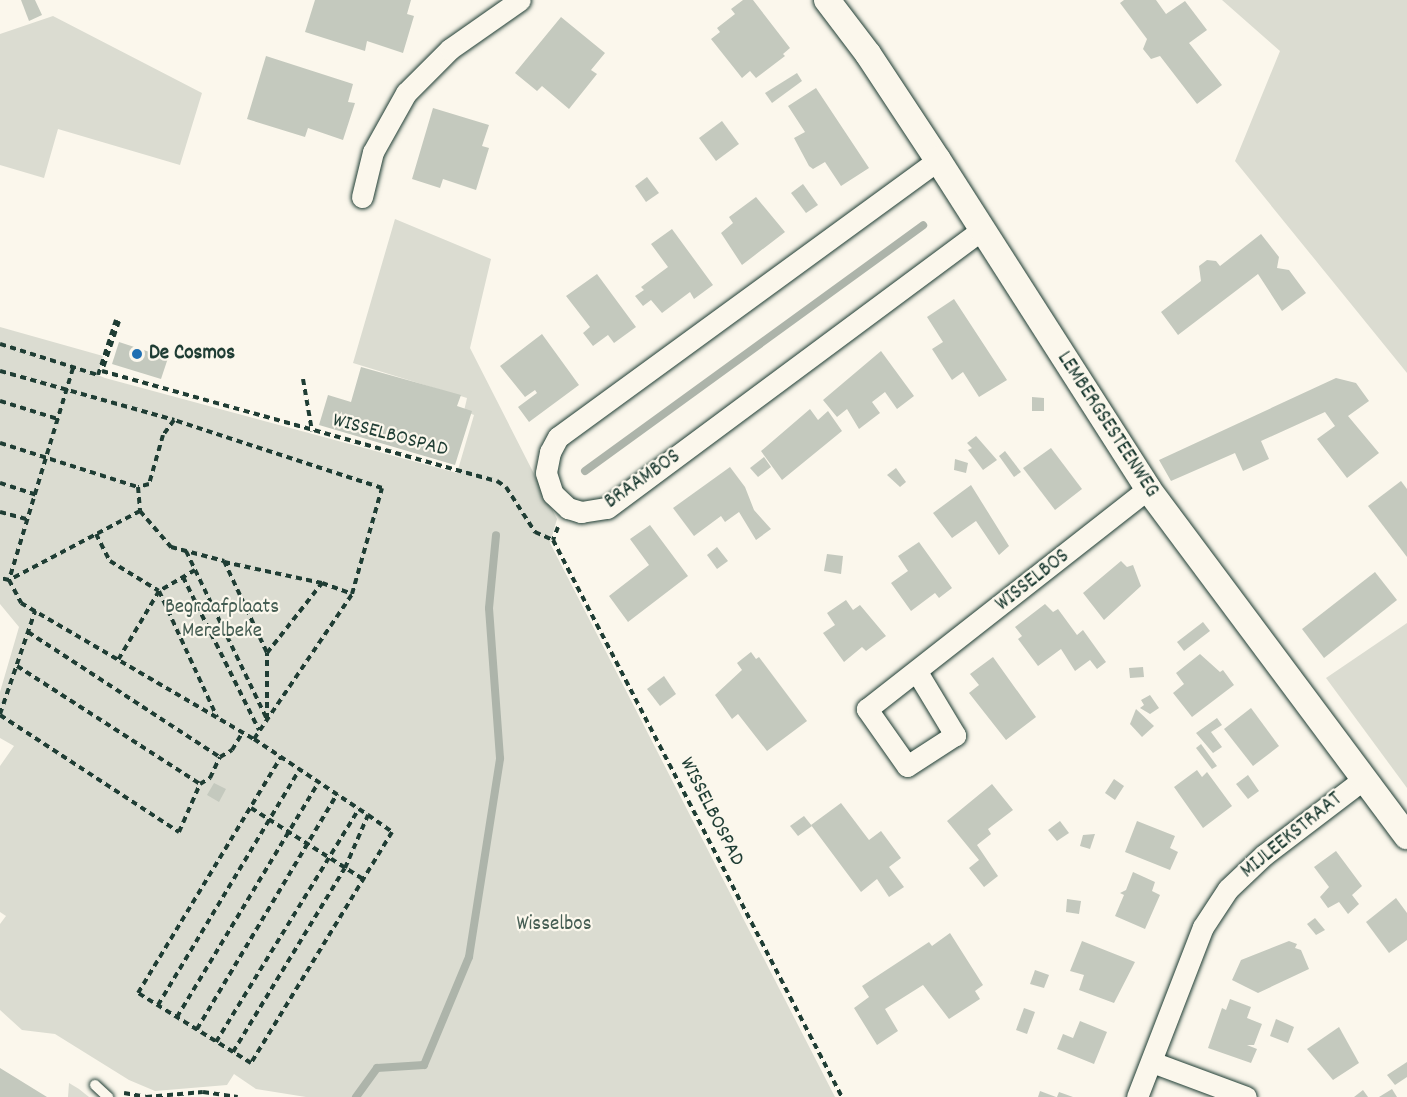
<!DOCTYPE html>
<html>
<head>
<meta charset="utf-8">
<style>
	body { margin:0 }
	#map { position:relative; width:1407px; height:1097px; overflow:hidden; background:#fbf7ec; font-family:Dekko,sans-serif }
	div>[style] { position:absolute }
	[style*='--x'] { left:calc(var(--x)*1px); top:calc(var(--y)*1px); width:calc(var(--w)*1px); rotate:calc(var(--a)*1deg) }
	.green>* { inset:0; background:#dbdcd1 }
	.stream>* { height:8px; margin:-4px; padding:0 4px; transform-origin:4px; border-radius:4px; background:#adb4aa }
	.building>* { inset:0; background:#c4c9be }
	.path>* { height:4px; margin-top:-2px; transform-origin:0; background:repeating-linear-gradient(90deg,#1f3d34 0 6px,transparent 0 10.5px) }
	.roads { filter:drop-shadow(0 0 2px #1f3d34) drop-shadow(0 0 2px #1f3d34) }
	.service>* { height:10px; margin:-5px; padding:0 5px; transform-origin:5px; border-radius:5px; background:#fbf7ec }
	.minor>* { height:21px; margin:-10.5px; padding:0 10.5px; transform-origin:10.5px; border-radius:10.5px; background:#fbf7ec }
	.tertiary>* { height:26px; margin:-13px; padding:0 13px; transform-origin:13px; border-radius:13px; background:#fbf7ec }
	.dots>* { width:16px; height:16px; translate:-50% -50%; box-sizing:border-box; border:3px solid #fbf7ec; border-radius:50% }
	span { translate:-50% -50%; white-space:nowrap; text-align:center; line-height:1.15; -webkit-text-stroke:4.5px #fbf7ec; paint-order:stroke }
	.poi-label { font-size:21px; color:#1f3d34; font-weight:700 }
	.left { translate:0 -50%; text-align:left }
	.street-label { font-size:21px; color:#1f3d34 }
	.park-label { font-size:21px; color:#455d53 }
</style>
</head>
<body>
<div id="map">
	<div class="green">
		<i style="clip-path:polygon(1222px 0,1407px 0,1407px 373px,1235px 161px,1280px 51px)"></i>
		<i style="clip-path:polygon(53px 16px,202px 93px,180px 165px,58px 129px,44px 178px,0 165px,0 34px)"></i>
		<i style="clip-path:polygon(395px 219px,491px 259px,470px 348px,557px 519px,550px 543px,835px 1097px,306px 1097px,256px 1089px,234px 1074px,227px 1085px,155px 1091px,129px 1080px,55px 1034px,22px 1030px,0 1010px,0 924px,6px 916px,0 912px,0 766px,14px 746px,0 738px,0 692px,19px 627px,0 604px,0 327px,103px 356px,98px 375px,105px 378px,457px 473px,474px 415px,464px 411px,467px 398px,353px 363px)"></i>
		<i style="clip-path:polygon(1407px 623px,1407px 788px,1326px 678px)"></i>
		<i style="clip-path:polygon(69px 1083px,79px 1089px,89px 1097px,68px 1097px)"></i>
	</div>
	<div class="stream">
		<i style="--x:585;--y:471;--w:418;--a:-36"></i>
		<i style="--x:356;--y:1097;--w:36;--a:-54"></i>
		<i style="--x:377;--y:1068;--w:47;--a:-3.7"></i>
		<i style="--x:424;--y:1065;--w:117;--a:-67.4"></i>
		<i style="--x:469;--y:957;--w:201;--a:-81.1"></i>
		<i style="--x:500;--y:758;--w:150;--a:-94.2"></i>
		<i style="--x:489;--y:608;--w:73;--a:-84.5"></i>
	</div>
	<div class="building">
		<i style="clip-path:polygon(21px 0,35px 0,42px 15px,29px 21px)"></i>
		<i style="clip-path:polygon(315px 0,411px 0,407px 14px,414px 16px,403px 53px,367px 41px,365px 51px,305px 32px)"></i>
		<i style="clip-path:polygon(743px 0,753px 0,790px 48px,783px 54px,785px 56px,756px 78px,750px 71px,742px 78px,711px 39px,720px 32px,717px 28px,735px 14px,731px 9px)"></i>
		<i style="clip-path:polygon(1124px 0,1156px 0,1166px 14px,1185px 1px,1207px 30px,1189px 43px,1222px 85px,1197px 104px,1160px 56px,1151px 59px,1143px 49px,1147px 39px,1120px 3px)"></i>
		<i style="clip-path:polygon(561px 17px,605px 53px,591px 70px,597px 74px,569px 109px,542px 86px,537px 91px,515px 73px)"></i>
		<i style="clip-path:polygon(266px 56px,353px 84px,348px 102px,355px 103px,343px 140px,308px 128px,305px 137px,247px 119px)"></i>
		<i style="clip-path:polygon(797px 73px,802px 81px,772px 103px,765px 93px)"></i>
		<i style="clip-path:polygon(816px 88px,869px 168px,841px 186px,825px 162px,813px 169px,809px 166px,794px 138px,805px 132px,788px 106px)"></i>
		<i style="clip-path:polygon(433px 108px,489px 125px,482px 146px,489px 148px,476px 190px,443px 179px,440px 188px,412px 179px)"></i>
		<i style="clip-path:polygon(722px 121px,739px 144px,716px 161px,699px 138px)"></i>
		<i style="clip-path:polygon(647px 177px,659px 193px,646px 202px,635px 186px)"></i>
		<i style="clip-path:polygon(803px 184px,818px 205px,806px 213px,791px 193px)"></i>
		<i style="clip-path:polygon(756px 197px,785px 232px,742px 265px,721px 233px,733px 223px,729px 217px)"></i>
		<i style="clip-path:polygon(672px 229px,713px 285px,694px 299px,690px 292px,662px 313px,651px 300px,643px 306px,635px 296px,644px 290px,641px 287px,668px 267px,651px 244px)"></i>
		<i style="clip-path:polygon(1261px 234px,1279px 257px,1277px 268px,1289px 270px,1306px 293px,1282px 311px,1258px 274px,1178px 335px,1161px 312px,1201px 281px,1199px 266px,1207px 260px,1216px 261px,1220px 266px)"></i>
		<i style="clip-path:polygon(597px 274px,636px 327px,614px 343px,608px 335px,593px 346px,583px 333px,590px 327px,566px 296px)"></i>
		<i style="clip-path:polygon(954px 299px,1007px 380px,979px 397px,963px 372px,952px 380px,932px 349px,943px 342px,927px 317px)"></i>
		<i style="clip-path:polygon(542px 334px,579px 385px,529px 422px,518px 407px,537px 393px,535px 390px,525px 397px,500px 366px)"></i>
		<i style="clip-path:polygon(119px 342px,168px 358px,161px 379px,112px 364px)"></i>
		<i style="clip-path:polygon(881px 351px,914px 396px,897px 409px,885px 392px,872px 402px,880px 413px,859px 429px,847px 409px,837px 417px,823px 400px)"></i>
		<i style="clip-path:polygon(361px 367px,461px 395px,457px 406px,472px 411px,455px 465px,319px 425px,328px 395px,351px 402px)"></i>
		<i style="clip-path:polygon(1336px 378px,1356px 383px,1369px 401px,1348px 416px,1379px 453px,1347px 478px,1317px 439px,1335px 426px,1325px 412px,1261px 441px,1269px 459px,1243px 471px,1235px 453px,1171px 481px,1159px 460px)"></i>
		<i style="clip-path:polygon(1032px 397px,1044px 398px,1044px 411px,1032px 411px)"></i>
		<i style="clip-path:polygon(810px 409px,818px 420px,828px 411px,842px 431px,782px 480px,761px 451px)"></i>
		<i style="clip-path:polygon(976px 436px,997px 460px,983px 470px,968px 450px,972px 448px,967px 443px)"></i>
		<i style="clip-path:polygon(1051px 448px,1082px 489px,1055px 510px,1023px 468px)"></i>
		<i style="clip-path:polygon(1005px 451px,1021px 472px,1014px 477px,999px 456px)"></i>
		<i style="clip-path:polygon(764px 457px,771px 467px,758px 477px,750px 468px)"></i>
		<i style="clip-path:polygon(955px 459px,968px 463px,966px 473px,954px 470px)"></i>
		<i style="clip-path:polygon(730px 467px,745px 487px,754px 510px,771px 529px,756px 540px,739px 512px,725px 522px,721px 516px,694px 536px,673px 508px)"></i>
		<i style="clip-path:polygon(896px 468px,906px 482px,900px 487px,887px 475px)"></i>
		<i style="clip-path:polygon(1401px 481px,1407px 489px,1407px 557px,1368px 506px)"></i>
		<i style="clip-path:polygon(971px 485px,1009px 546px,999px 555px,976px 521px,952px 538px,933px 513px)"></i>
		<i style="clip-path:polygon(650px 525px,688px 576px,628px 622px,609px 596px,649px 565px,630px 539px)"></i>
		<i style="clip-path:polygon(919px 542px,952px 588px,939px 598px,935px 593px,911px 611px,891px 583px,908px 571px,898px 556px)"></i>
		<i style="clip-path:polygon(717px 547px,728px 561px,717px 569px,707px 555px)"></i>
		<i style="clip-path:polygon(827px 554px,843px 556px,841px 574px,824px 571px)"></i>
		<i style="clip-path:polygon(1121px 561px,1127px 567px,1133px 565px,1141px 586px,1104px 620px,1083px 593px)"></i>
		<i style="clip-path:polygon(1375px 572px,1397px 600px,1324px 658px,1302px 629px)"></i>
		<i style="clip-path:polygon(846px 600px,853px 610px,860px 605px,886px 636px,866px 651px,862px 647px,844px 662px,823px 633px,835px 625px,827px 613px)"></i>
		<i style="clip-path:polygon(1045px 604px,1053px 612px,1058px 609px,1077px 635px,1083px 630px,1106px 662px,1097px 669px,1090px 660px,1075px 671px,1061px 649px,1038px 666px,1018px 639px,1022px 636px,1015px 627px)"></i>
		<i style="clip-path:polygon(1203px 622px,1210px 631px,1184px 651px,1177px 642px)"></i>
		<i style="clip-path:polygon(751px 652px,756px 659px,759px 657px,807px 721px,767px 751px,738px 714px,732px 719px,715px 695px,742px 670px,737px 663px)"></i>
		<i style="clip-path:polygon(1200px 654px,1220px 672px,1223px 670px,1234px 685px,1192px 717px,1173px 693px,1184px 684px,1176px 673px)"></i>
		<i style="clip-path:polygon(993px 657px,1036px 717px,1006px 740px,969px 693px,979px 685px,970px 674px)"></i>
		<i style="clip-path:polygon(1143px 667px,1144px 677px,1130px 678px,1129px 668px)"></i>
		<i style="clip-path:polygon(664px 676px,676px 694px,660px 706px,647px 689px)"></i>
		<i style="clip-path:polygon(1150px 695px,1159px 708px,1150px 714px,1140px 708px,1144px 705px,1141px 700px)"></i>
		<i style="clip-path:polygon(1251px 708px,1279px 746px,1253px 766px,1224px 729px)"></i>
		<i style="clip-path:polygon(1136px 709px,1154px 726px,1142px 737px,1130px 724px)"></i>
		<i style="clip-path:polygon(1217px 718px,1222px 725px,1211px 732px,1222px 747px,1213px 753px,1196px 733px)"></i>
		<i style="clip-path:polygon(1201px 744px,1217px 766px,1212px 769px,1196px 748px)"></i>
		<i style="clip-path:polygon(1197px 770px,1202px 777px,1207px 772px,1232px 806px,1203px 828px,1174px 787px)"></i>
		<i style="clip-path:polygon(1248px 775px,1259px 791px,1248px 799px,1236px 784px)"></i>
		<i style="clip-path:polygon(1114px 779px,1124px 786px,1115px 800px,1105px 793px)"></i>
		<i style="clip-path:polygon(214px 783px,226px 789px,219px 802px,207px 795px)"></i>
		<i style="clip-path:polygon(992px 784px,1013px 810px,988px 829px,991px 834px,977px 845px,998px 876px,984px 887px,969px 868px,979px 860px,947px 821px)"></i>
		<i style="clip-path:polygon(841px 803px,869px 840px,881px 831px,901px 858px,889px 867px,904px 887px,889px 897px,877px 879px,861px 892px,811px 825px)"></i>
		<i style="clip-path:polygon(804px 816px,812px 826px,798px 836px,790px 826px)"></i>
		<i style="clip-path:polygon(1060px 821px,1069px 833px,1057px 841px,1048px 830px)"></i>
		<i style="clip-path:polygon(1137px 821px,1175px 836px,1170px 848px,1178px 852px,1170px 870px,1125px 852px)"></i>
		<i style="clip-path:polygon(1095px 834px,1090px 849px,1080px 846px,1083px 835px)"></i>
		<i style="clip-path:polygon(1336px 851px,1362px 886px,1352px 895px,1359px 904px,1348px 914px,1339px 902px,1328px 908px,1320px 897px,1329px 887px,1314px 867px)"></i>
		<i style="clip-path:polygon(1133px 872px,1155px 882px,1152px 891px,1160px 895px,1145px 929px,1115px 916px,1124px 895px,1120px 893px,1126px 890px)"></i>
		<i style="clip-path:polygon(1396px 898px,1407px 913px,1407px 940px,1389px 953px,1366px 922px)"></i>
		<i style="clip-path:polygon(1067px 899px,1081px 901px,1079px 914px,1066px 912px)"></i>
		<i style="clip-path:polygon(1315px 918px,1325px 930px,1316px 935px,1307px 924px)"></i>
		<i style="clip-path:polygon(950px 933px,983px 985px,975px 991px,980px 999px,949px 1019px,923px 985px,885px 1009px,898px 1031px,877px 1045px,854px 1008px,869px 997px,862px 986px,929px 942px,932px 946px)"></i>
		<i style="clip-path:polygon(1082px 941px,1135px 962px,1114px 1003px,1079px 990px,1084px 975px,1070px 971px)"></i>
		<i style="clip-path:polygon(1289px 941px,1297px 944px,1295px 948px,1301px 950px,1309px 969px,1258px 993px,1232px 980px,1241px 960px)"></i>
		<i style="clip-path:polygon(1035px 970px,1049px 975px,1044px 988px,1030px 984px)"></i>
		<i style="clip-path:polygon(1230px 999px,1251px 1007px,1247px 1018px,1262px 1024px,1254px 1045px,1247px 1045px,1257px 1049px,1251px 1063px,1208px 1048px,1222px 1008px,1226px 1010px)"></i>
		<i style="clip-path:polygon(1024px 1008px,1035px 1012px,1027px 1034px,1016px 1030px)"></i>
		<i style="clip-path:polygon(1276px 1019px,1294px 1027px,1288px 1043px,1270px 1036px)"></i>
		<i style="clip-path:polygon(1080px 1021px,1107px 1032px,1094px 1064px,1057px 1049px,1063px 1034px,1073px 1038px)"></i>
		<i style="clip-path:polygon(1339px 1027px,1359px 1063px,1333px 1080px,1307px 1049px)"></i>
		<i style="clip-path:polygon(1407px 1062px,1407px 1077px,1395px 1085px,1387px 1075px)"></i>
		<i style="clip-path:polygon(0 1068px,34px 1089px,47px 1097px,0 1097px)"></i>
		<i style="clip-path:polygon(1392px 1089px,1397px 1097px,1379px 1097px)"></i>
		<i style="clip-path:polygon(1363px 1090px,1368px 1097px,1354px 1097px)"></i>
		<i style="clip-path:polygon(1040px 1091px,1056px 1097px,1038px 1097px)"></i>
		<i style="clip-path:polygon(1059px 1092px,1073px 1097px,1057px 1097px)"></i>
	</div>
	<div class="path">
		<i style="--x:119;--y:321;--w:53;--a:108.8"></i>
		<i style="--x:102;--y:371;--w:410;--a:15.6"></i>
		<i style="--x:497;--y:481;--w:11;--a:34"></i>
		<i style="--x:506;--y:487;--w:54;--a:57.2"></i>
		<i style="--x:535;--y:532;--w:20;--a:24"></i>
		<i style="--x:0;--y:344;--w:103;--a:17.6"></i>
		<i style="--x:98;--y:375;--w:58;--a:-71.9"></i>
		<i style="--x:73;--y:368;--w:221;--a:106.8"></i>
		<i style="--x:9;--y:580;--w:26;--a:62"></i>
		<i style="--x:21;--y:603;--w:270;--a:30.3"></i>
		<i style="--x:254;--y:739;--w:175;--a:-55.9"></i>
		<i style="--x:352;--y:594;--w:110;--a:-74.2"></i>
		<i style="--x:382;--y:488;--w:219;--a:-161.9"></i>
		<i style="--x:174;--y:420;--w:19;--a:126"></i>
		<i style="--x:163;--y:435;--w:51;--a:105.9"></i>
		<i style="--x:149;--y:484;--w:11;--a:165"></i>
		<i style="--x:0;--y:371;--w:181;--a:15.7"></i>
		<i style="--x:303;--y:379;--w:53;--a:80.2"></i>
		<i style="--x:0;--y:401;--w:61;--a:17.2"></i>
		<i style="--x:0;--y:443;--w:145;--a:17.7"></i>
		<i style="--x:138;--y:487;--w:24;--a:85"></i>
		<i style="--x:140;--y:511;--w:148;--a:152.2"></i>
		<i style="--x:9;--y:580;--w:9;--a:-167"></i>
		<i style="--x:0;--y:483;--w:38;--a:18"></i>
		<i style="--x:140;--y:511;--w:48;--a:49.3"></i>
		<i style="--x:171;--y:547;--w:55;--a:14.8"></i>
		<i style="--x:224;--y:561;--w:102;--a:64.9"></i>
		<i style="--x:267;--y:653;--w:89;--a:-51.8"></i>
		<i style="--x:322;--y:583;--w:32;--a:20"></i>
		<i style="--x:0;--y:512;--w:30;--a:15"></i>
		<i style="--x:558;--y:527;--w:14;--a:111"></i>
		<i style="--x:553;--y:540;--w:628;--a:62.58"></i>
		<i style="--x:96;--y:534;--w:30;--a:63"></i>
		<i style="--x:110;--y:561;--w:57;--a:31.5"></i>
		<i style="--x:159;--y:591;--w:80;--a:120.7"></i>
		<i style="--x:186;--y:551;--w:187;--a:64.3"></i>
		<i style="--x:267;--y:719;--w:66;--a:-90"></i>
		<i style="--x:224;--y:562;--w:100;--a:12.1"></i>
		<i style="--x:195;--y:570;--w:42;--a:149.7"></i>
		<i style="--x:159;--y:591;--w:139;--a:65.3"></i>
		<i style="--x:183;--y:577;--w:171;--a:63.6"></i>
		<i style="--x:28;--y:632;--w:229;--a:33.1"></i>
		<i style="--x:17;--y:666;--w:218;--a:32.8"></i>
		<i style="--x:0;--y:714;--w:109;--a:-71.2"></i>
		<i style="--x:0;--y:715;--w:214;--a:33.2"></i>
		<i style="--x:179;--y:832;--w:52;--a:-66.4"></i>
		<i style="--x:200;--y:784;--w:12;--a:-31"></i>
		<i style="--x:210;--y:778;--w:23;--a:-65"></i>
		<i style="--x:220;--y:757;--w:14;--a:-30"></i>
		<i style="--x:232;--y:750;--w:21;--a:-59"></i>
		<i style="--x:254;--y:739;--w:137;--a:33.7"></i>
		<i style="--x:368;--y:815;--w:29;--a:35"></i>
		<i style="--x:392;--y:832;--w:271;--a:121.4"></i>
		<i style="--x:251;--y:1063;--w:133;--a:-148.2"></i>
		<i style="--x:138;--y:993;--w:276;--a:-58.8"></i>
		<i style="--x:251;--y:808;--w:133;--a:32.4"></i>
		<i style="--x:158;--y:1005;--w:275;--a:-59"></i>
		<i style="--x:177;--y:1017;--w:275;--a:-58.9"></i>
		<i style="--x:197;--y:1029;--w:274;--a:-59.2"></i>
		<i style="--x:216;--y:1042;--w:273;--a:-58.5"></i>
		<i style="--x:233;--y:1052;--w:215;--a:-58.7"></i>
		<i style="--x:345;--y:868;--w:58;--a:-66.5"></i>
		<i style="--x:124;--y:1093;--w:22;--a:10"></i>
		<i style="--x:146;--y:1097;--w:57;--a:-5"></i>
		<i style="--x:203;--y:1092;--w:35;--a:8"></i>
	</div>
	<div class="roads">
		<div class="service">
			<i style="--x:95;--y:1085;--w:18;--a:43"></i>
		</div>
		<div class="minor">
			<i style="--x:938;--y:160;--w:470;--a:143.9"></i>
			<i style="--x:558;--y:437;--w:17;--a:118"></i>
			<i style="--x:550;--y:452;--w:21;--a:101"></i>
			<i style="--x:546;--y:473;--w:22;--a:72"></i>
			<i style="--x:553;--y:494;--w:21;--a:43"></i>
			<i style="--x:568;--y:508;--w:14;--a:17"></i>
			<i style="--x:581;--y:512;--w:26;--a:-9"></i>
			<i style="--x:607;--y:508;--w:467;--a:-36.6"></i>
			<i style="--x:362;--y:197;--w:46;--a:-76.3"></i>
			<i style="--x:373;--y:152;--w:68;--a:-60.8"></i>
			<i style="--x:406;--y:93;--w:62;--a:-45"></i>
			<i style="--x:450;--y:49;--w:85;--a:-35"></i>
			<i style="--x:917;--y:672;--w:74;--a:58.9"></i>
			<i style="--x:955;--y:735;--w:57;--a:147.1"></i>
			<i style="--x:907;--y:766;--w:70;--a:-125.1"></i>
			<i style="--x:867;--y:709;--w:357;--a:-38.1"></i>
			<i style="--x:1152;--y:1062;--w:100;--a:20.4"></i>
			<i style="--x:1137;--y:1097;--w:182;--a:-68.8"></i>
			<i style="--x:1203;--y:927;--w:45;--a:-56.7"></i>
			<i style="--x:1228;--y:889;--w:50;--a:-43.4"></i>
			<i style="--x:1264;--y:855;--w:127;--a:-37.3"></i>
		</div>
		<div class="tertiary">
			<i style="--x:827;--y:0;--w:68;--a:52.8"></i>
			<i style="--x:868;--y:54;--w:127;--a:56.6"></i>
			<i style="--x:938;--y:160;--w:390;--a:57.4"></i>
			<i style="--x:1148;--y:489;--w:433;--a:53.3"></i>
		</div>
	</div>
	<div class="dots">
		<i style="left:137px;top:354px;background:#1f6fb2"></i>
	</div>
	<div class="poi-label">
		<span class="left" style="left:149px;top:354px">De Cosmos</span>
	</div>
	<div class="street-label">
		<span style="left:1107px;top:425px;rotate:57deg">LEMBERGSESTEENWEG</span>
		<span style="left:390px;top:436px;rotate:15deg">WISSELBOSPAD</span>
		<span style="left:643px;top:480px;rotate:-35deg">BRAAMBOS</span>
		<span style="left:1033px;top:581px;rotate:-38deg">WISSELBOS</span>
		<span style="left:711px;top:812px;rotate:63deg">WISSELBOSPAD</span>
		<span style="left:1292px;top:836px;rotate:-39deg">MIJLEEKSTRAAT</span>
	</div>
	<div class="park-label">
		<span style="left:222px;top:620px">Begraafplaats<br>Merelbeke</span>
		<span style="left:554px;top:925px">Wisselbos</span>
	</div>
</div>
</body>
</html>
